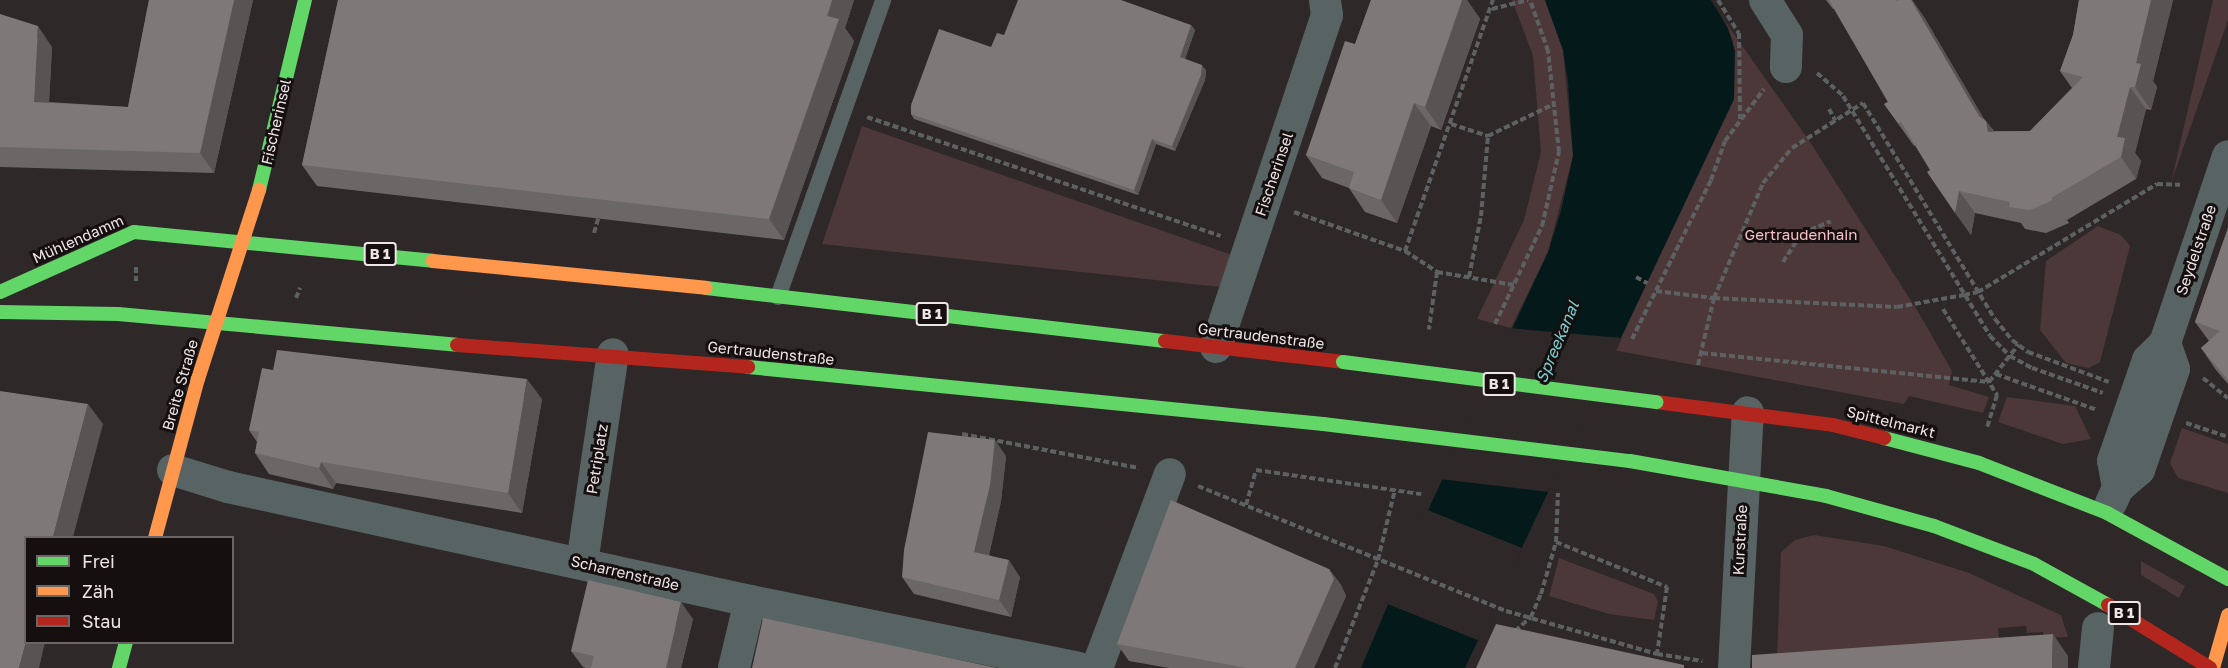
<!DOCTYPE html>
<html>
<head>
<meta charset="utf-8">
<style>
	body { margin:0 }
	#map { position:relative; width:2228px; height:668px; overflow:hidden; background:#2e2828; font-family:"Golos Text",sans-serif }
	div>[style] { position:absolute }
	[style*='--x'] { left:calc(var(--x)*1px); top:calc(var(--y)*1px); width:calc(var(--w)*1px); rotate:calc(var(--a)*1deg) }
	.green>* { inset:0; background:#4c3739 }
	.water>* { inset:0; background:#041919 }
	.pier>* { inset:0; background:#2e2828 }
	.path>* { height:4px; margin-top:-2px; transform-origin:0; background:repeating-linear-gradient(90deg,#5d6161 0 6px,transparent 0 9px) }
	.lane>* { height:16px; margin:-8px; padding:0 8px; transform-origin:8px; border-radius:8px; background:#586464 }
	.street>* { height:32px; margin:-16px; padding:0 16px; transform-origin:16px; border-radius:16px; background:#586464 }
	.fast>* { height:14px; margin:-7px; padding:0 7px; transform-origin:7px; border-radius:7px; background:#63d668 }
	.slow>* { height:14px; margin:-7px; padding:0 7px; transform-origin:7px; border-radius:7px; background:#ff974d }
	.jam>* { height:14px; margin:-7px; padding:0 7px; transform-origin:7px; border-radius:7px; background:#b3261e }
	.fast-bridge>* { height:14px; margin:-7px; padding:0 7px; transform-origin:7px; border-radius:7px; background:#63d668 }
	.wall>* { inset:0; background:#6c6767 }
	.shaded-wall>* { inset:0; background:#585454 }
	.building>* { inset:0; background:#7e7878 }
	span { translate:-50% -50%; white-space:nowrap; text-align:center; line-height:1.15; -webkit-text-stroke:6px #160f10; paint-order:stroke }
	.shield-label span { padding:2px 4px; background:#160f10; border:2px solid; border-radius:4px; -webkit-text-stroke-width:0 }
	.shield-label { font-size:14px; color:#eee5e6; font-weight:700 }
	.street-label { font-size:15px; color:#eee5e6 }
	.park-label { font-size:15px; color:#f8c0c7 }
	.water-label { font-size:16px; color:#7dd1d3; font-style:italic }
	.legend { position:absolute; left:24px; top:536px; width:210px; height:108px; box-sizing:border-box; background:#160f10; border:2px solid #6c6566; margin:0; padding:8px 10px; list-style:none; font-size:18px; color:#eee5e6 }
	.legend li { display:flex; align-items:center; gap:12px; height:30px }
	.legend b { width:30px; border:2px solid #6c6566 }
</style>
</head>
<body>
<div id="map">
	<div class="green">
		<i style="clip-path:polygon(1512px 0,1545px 0,1563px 50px,1573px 156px,1548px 252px,1511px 328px,1477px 319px,1524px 220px,1541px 152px,1533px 56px)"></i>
		<i style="clip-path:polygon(2213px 0,2228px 0,2228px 20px,2171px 183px)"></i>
		<i style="clip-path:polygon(1722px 17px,1810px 142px,1920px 315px,1952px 371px,1949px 385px,1989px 397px,1983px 413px,1909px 396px,1904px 404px,1613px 350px,1734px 99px,1733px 41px)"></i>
		<i style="clip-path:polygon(862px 126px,1232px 255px,1220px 287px,822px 244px)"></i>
		<i style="clip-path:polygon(2098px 226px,2121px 235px,2130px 246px,2100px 362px,2089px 368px,2066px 363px,2040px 330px,2046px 261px)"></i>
		<i style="clip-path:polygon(2007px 397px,2075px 406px,2091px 439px,2063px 444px,1998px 422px)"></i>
		<i style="clip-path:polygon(2182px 428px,2228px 444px,2228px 493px,2178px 478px,2170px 463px)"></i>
		<i style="clip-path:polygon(1814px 535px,1884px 546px,1969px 573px,2061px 615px,2068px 637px,2044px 638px,2043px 632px,2027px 633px,2026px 626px,1998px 628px,1999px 642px,1777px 657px,1781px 552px,1795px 540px)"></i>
		<i style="clip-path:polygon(1559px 558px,1654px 594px,1658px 602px,1654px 620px,1609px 614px,1549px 596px)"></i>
		<i style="clip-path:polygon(2141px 561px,2185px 586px,2179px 598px,2141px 575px)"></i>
	</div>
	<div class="water">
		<i style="clip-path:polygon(1545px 0,1711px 0,1728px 28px,1735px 51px,1734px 99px,1465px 668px,1361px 668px,1430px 506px,1548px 252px,1561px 211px,1573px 156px,1568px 82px,1563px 50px)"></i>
	</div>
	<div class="pier">
		<i style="clip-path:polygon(1508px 328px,1622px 338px,1549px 492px,1439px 479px)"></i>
		<i style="clip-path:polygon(1425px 509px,1522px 548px,1480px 641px,1385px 603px)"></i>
	</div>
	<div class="path">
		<i style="--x:1718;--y:0;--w:39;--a:58"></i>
		<i style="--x:1739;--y:33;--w:86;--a:89.3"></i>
		<i style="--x:1492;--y:9;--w:37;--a:-14"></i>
		<i style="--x:1817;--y:73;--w:35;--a:41"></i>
		<i style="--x:1843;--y:96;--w:281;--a:58.5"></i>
		<i style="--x:1990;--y:336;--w:28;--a:45"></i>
		<i style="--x:2010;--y:356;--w:25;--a:29"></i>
		<i style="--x:2032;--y:368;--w:75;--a:19.4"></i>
		<i style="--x:1829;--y:109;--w:13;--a:61"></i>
		<i style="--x:867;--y:117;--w:373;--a:18.6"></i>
		<i style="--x:1451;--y:124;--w:39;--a:18"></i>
		<i style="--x:1294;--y:212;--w:118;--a:19.4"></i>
		<i style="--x:1405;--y:251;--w:38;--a:33"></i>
		<i style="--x:1437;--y:272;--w:58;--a:98"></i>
		<i style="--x:594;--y:233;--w:15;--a:-74"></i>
		<i style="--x:1405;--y:251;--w:266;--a:-70.7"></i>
		<i style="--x:1783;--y:262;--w:35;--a:-57"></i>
		<i style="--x:1802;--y:233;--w:31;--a:-22"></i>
		<i style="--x:136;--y:267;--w:14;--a:90"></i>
		<i style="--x:1437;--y:272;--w:78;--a:9.6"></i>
		<i style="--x:1469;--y:277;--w:62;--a:-78.9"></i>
		<i style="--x:1481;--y:216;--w:80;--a:-85"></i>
		<i style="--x:1488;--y:136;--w:73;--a:-25.9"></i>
		<i style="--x:1636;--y:277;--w:13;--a:29"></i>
		<i style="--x:1656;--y:291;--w:58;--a:6.9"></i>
		<i style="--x:1714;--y:298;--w:183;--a:2.8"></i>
		<i style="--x:1897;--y:307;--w:68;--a:-10.2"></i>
		<i style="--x:1964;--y:295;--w:14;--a:-12"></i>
		<i style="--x:1978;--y:292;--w:209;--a:-31.1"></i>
		<i style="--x:2157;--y:184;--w:23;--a:2"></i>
		<i style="--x:296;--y:298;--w:11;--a:-68"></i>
		<i style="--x:1943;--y:309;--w:102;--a:57.9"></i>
		<i style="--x:1997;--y:395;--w:34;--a:107"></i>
		<i style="--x:1495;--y:324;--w:109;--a:-64.4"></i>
		<i style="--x:1542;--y:226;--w:76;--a:-77.1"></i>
		<i style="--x:1559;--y:152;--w:102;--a:-96.2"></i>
		<i style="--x:1548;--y:51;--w:54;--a:-109.4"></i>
		<i style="--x:1632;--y:339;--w:178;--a:-63.6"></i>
		<i style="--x:1711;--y:180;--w:41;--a:-70.3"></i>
		<i style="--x:1725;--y:141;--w:65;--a:-53.1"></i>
		<i style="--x:1702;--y:353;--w:288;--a:5.8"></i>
		<i style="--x:1989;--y:382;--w:48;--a:-51.7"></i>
		<i style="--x:1698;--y:365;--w:69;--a:-76.6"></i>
		<i style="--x:1714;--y:298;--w:125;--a:-66.9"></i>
		<i style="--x:1763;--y:183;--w:45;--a:-50.4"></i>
		<i style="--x:1792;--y:148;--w:84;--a:-32.4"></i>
		<i style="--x:1863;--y:103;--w:253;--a:58.6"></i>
		<i style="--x:1995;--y:319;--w:27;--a:51"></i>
		<i style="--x:2012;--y:340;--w:20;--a:37"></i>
		<i style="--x:2028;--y:352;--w:86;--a:20.3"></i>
		<i style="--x:1996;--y:374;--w:107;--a:19.6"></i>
		<i style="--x:2203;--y:378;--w:32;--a:39"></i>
		<i style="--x:2186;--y:423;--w:44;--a:18.4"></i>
		<i style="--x:962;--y:434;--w:180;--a:10.9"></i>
		<i style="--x:1198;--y:486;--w:332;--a:22.1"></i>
		<i style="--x:1506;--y:611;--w:157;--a:15.9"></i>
		<i style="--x:1657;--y:654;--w:46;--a:8.8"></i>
		<i style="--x:1246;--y:505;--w:36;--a:-74"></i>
		<i style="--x:1256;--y:470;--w:167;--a:8.3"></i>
		<i style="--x:1556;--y:542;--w:120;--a:22.1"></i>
		<i style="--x:1667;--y:587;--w:68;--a:98.5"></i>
		<i style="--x:1515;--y:631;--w:21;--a:-41"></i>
		<i style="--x:1531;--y:617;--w:25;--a:-67"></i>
		<i style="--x:1541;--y:594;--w:54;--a:-73.9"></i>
		<i style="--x:1556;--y:542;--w:49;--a:-87.7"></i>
		<i style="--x:1335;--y:668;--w:116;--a:-68.3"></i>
		<i style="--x:1378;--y:560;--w:73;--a:-76.5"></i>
	</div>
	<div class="lane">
		<i style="--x:778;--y:297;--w:315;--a:-70.5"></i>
	</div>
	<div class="street">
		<i style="--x:1765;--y:0;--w:41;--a:57.8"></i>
		<i style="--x:1787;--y:35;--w:32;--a:92"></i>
		<i style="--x:1216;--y:347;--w:350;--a:-71.5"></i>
		<i style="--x:1327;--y:15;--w:15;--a:-98"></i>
		<i style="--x:173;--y:470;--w:58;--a:17.2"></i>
		<i style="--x:228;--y:487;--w:534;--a:12.32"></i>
		<i style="--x:750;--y:601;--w:335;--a:11.5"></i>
		<i style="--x:2118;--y:488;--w:27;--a:-100"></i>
		<i style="--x:2113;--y:461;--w:107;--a:-70.9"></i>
		<i style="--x:2148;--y:360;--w:24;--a:-45"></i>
		<i style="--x:2165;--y:343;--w:197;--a:-71.4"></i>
		<i style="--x:2111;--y:503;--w:17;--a:-65"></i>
		<i style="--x:2118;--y:488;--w:28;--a:-41"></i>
		<i style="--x:2139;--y:470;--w:107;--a:-70.9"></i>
		<i style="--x:2174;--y:369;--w:28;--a:-109"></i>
		<i style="--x:582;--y:563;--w:211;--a:-81.6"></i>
		<i style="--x:734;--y:668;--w:69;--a:-76.6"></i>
		<i style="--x:1097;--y:668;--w:207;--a:-69.4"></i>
		<i style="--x:1734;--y:668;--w:256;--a:-86.9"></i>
		<i style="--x:2094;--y:668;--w:40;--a:-84.3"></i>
	</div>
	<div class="fast">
		<i style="--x:259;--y:190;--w:195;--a:-76.4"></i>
		<i style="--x:706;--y:288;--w:462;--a:6.6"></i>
		<i style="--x:0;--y:292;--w:147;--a:-24.1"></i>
		<i style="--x:134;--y:232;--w:300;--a:5.5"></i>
		<i style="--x:0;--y:312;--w:118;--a:1"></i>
		<i style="--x:118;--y:314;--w:340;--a:5.2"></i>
		<i style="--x:748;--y:367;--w:578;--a:5.66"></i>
		<i style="--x:1884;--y:438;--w:98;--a:14.7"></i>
		<i style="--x:1979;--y:463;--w:137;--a:21.3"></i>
		<i style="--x:2107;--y:513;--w:138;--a:28.6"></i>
		<i style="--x:1630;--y:461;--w:199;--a:10.1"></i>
		<i style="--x:1826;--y:496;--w:112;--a:15.5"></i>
		<i style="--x:1934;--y:526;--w:107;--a:20.8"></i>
		<i style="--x:2034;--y:564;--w:85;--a:29"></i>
		<i style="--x:119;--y:668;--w:27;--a:-75"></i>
	</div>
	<div class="slow">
		<i style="--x:433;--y:261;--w:274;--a:5.6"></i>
		<i style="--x:155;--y:538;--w:165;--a:-74.9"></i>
		<i style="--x:198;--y:379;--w:199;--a:-72.1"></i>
		<i style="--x:2213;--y:668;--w:55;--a:-74.2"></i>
	</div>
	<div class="jam">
		<i style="--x:1165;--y:341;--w:179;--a:6.7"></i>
		<i style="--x:457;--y:345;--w:292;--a:4.3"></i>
		<i style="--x:1656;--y:402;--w:178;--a:7.4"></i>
		<i style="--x:1833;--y:425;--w:53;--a:14.3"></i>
		<i style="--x:2108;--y:605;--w:120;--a:31.7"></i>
	</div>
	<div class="fast-bridge">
		<i style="--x:1343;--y:362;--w:316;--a:7.3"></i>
		<i style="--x:1323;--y:424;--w:309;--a:6.9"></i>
	</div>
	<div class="wall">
		<i style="clip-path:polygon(149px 0,253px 0,214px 173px,0 167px,0 14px,52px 47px,49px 102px,128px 107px)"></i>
		<i style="clip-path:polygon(338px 0,854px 0,845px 28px,854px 41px,784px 240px,317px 186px,302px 165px)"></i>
		<i style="clip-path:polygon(1371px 0,1467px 0,1480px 19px,1441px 130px,1431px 126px,1397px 223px,1365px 212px,1349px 188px,1322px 178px,1306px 155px,1355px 44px)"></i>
		<i style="clip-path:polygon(1826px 0,1912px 0,1924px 17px,1984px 119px,1994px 131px,2030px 131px,2072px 88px,2060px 71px,2073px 35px,2079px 0,2173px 0,2153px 81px,2157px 87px,2151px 110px,2146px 109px,2135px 153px,2141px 161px,2136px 179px,2067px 220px,2069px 223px,2046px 233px,2025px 229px,2021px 223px,1975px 213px,1971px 235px,1915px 145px,1914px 146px,1884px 104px,1888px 102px,1834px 9px,1833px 9px)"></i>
		<i style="clip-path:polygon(1191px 25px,1195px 30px,1185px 59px,1206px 70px,1205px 80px,1175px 151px,1156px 144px,1138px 195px,914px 119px,911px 114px,991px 47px,1004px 35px)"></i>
		<i style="clip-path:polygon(2228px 228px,2228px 384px,2216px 370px,2201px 348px,2209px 341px,2195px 322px)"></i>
		<i style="clip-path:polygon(273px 370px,542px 399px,522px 513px,336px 483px,333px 489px,269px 474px,255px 453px,257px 442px,249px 430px)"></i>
		<i style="clip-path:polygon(1006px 456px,1001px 501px,989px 555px,1020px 577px,1011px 617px,914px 594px,902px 577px)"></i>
		<i style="clip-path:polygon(1329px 569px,1341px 585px,1346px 596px,1314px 668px,1169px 668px,1129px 661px,1117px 644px)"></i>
		<i style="clip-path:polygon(693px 619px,681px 668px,586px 668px,583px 667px,571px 651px)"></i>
	</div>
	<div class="shaded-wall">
		<i style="clip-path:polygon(234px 0,253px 0,214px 173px,200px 153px)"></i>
		<i style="clip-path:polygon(832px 0,854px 0,845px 28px,854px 41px,784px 240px,769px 219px)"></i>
		<i style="clip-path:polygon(1462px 0,1467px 0,1480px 19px,1441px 130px,1425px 107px)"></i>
		<i style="clip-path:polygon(1911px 0,1924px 17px,1987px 125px,1986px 121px,2002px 144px,1988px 132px)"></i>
		<i style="clip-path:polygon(2151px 0,2173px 0,2153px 81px,2157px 87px,2151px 110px,2135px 87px,2136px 63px)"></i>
		<i style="clip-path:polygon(1191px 25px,1195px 30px,1184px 62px,1180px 57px)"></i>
		<i style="clip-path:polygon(38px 26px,52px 47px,48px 122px,34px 102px)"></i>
		<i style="clip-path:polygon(1202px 65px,1206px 70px,1205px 80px,1175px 151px,1172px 146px)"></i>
		<i style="clip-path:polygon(2130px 87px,2146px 109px,2135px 153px,2141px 161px,2136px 179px,2121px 157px,2117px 137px)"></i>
		<i style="clip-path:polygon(1414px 103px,1431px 126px,1397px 223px,1381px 200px)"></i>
		<i style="clip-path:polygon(1152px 139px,1156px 144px,1138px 195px,1134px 190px)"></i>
		<i style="clip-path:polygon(1959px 191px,1975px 213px,1971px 235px,1955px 213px)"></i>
		<i style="clip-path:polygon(527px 379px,542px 399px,522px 513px,508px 493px)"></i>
		<i style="clip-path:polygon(88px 404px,103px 424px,73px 537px,53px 537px)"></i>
		<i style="clip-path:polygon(995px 440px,1006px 456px,1001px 501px,986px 569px,974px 552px)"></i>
		<i style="clip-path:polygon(321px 462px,336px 483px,333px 489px,319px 468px)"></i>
		<i style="clip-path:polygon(1009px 560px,1020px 577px,1011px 617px,999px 600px)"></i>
		<i style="clip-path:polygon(1329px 569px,1341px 585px,1346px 596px,1314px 668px,1295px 668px)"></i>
		<i style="clip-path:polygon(681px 602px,693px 619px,681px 668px,666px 668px)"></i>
		<i style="clip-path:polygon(2053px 634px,2068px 656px,2068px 668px,2052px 668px)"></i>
		<i style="clip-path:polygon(26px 642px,45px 642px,39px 668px,19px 668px)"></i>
	</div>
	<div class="building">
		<i style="clip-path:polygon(149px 0,234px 0,200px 153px,0 147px,0 14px,38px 26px,34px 102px,128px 107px)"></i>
		<i style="clip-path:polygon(338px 0,832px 0,827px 16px,839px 19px,769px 219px,302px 165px)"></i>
		<i style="clip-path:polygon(1018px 0,1121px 0,1191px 25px,1180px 57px,1202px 65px,1201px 75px,1172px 146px,1152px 139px,1134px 190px,911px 114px,911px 105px,939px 29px,991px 47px,997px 33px,1004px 35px)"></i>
		<i style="clip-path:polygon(1371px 0,1462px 0,1425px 107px,1414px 103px,1381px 200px,1349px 188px,1354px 172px,1306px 155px,1345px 41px,1355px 44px)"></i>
		<i style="clip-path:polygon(1829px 0,1896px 0,1897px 1px,1899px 0,1911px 0,1979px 116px,1986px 121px,1988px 132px,2030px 131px,2083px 77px,2060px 71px,2073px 35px,2079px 0,2151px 0,2136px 63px,2141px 64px,2135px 87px,2130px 87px,2117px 137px,2125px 138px,2121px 157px,2051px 198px,2053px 200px,2030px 210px,2009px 207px,2010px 202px,1959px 191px,1955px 213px,1927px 172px,1930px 170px,1901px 122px,1898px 123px,1884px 104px,1888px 102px)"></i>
		<i style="clip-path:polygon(2228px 228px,2228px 380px,2201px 348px,2220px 331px,2195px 322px)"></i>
		<i style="clip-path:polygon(277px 350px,527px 379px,508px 493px,321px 462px,319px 468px,255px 453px,259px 432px,249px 430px,262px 368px,273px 370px)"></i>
		<i style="clip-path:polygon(0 391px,88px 404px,53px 537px,26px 537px,26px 642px,19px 668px,0 668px)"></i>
		<i style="clip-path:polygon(928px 432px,995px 440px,990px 485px,974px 552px,1009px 560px,999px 600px,902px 577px,904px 550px)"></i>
		<i style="clip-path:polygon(1171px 500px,1329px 569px,1334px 579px,1295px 668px,1247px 668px,1117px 644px)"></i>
		<i style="clip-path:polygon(588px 580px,681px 602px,666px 668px,591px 668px,594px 656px,571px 651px)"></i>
		<i style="clip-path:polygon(763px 618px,997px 668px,752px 668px)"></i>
		<i style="clip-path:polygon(1496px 624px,1684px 665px,1684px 668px,1476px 668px)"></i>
		<i style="clip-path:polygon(2053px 634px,2052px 668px,1752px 668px,1752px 655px)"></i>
	</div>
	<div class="shield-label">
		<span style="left:380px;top:254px">B 1</span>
		<span style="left:932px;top:314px">B 1</span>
		<span style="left:1499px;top:384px">B 1</span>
		<span style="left:2124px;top:613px">B 1</span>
	</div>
	<div class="street-label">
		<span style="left:276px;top:122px;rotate:-77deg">Fischerinsel</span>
		<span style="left:1274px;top:174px;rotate:-71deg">Fischerinsel</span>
		<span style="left:78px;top:239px;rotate:-24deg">Mühlendamm</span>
		<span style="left:2196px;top:250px;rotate:-71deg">Seydelstraße</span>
		<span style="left:1261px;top:336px;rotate:7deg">Gertraudenstraße</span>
		<span style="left:771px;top:353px;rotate:6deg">Gertraudenstraße</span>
		<span style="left:180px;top:385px;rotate:-74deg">Breite Straße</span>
		<span style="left:1891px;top:422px;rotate:14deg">Spittelmarkt</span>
		<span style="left:597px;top:459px;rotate:-81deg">Petriplatz</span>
		<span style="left:1740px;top:540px;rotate:-87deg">Kurstraße</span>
		<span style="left:625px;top:573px;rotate:13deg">Scharrenstraße</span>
	</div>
	<div class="park-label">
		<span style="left:1801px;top:235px">Gertraudenhain</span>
	</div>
	<div class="water-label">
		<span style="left:1557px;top:342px;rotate:-67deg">Spreekanal</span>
	</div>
	<ul class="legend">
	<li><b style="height:8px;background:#63d668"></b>Frei</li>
	<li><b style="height:8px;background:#ff974d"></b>Zäh</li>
	<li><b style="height:8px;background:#b3261e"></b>Stau</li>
	</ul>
</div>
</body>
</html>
